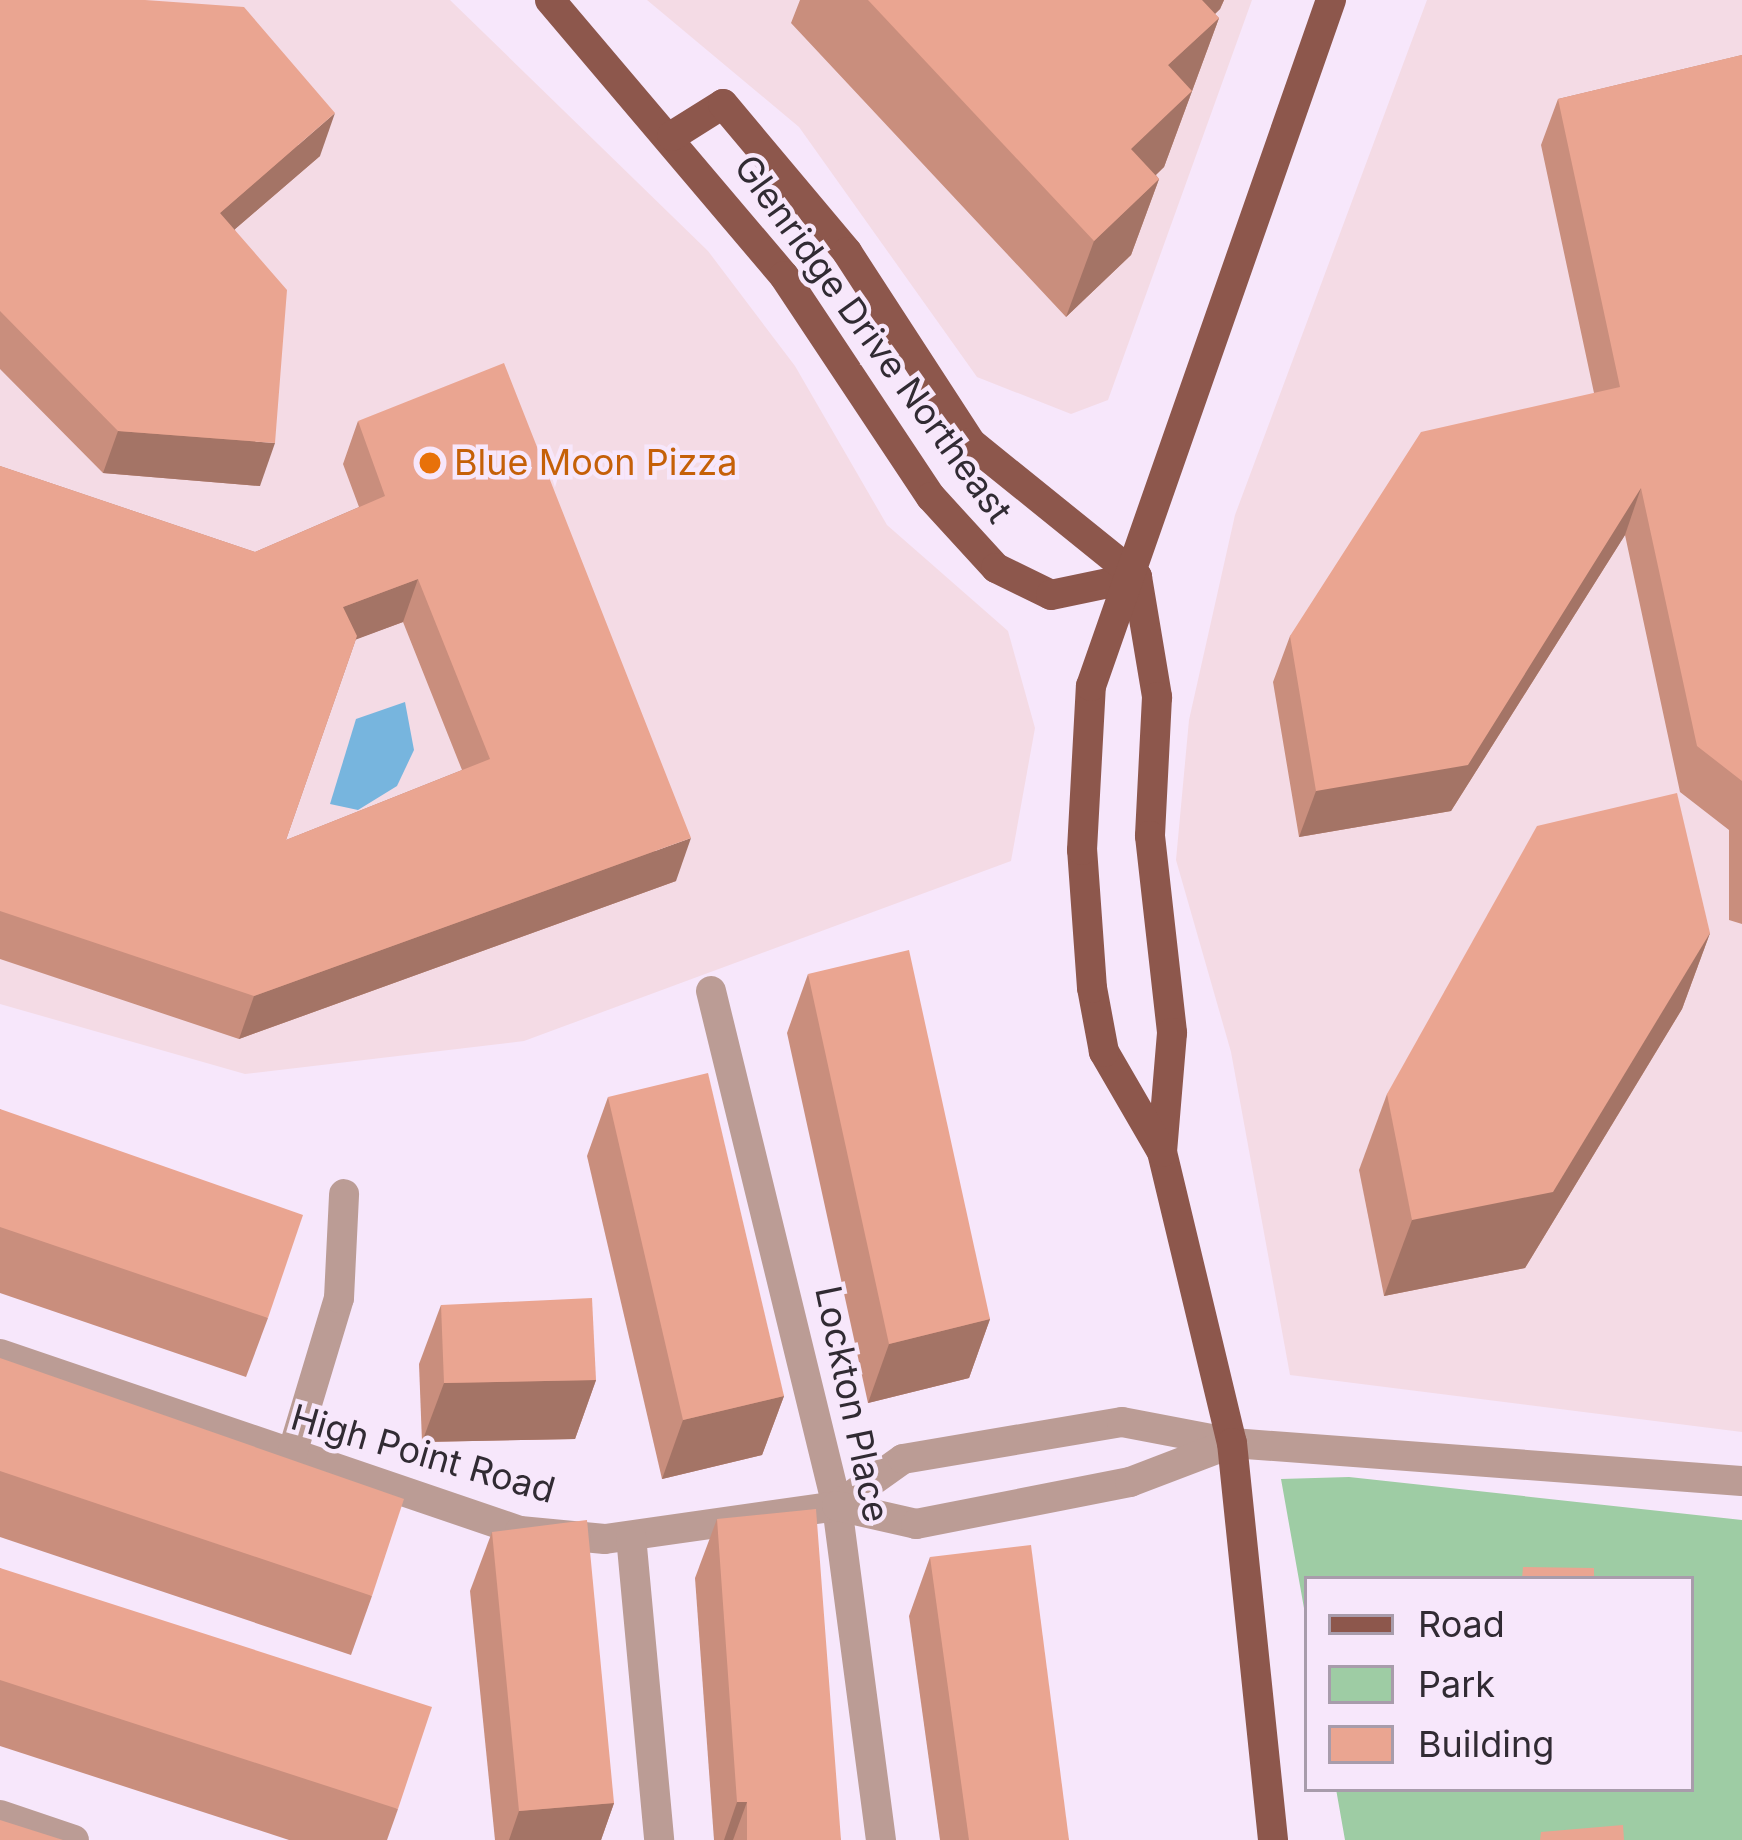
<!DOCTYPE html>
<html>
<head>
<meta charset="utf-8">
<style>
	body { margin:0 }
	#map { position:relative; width:1742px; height:1840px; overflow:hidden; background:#f7e7fb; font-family:Inter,sans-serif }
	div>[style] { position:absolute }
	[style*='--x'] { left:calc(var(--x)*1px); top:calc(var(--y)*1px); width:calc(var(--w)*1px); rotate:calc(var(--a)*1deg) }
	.commercial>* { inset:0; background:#f4dbe5 }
	.green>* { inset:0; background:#9ecca4 }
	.water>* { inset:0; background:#77b5de }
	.minor>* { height:30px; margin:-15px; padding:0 15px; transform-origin:15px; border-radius:15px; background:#bb9c95 }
	.major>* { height:30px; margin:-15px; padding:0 15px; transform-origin:15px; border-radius:15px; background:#8d574c }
	.wall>* { inset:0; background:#c98e7d }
	.shaded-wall>* { inset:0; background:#a47466 }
	.building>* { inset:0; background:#eaa591 }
	.dots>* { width:33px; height:33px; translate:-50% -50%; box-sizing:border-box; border:6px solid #f7e7fb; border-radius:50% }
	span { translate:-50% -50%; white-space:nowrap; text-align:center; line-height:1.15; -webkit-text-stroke:9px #f7e7fb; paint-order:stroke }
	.street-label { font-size:36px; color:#312b33 }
	.food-label { font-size:36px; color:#c56008 }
	.left { translate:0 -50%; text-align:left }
	.legend { position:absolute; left:1304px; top:1576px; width:390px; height:216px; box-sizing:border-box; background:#f7e7fb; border:3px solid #a89cab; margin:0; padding:15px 21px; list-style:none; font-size:36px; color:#312b33 }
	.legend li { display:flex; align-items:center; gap:24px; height:60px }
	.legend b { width:60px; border:3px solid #a89cab }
</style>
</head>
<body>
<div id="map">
	<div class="commercial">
		<i style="clip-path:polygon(0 0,450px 0,708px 251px,795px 366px,887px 525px,1008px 631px,1035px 728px,1011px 861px,524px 1041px,245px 1074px,0 1004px)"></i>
		<i style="clip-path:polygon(647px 0,1252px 0,1108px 400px,1071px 414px,977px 377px,799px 127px)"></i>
		<i style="clip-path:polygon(1427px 0,1742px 0,1742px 1432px,1290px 1375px,1231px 1052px,1176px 860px,1189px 720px,1235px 515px)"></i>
	</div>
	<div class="green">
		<i style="clip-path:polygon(1349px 1477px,1742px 1520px,1742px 1840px,1345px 1840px,1336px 1789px,1691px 1789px,1691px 1579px,1307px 1579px,1307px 1625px,1281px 1479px)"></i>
	</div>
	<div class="water">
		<i style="clip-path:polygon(405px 702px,414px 750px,397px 786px,358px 810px,330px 804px,356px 719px)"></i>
	</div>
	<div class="minor">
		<i style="--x:711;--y:991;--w:530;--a:76.25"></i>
		<i style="--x:837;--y:1506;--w:337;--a:82.5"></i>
		<i style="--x:0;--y:1354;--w:549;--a:18.8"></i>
		<i style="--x:520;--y:1531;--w:85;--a:5.4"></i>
		<i style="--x:605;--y:1539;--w:234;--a:-8.1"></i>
		<i style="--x:837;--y:1506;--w:81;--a:-35.5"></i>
		<i style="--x:903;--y:1459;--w:222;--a:-9.6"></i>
		<i style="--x:1122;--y:1422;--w:112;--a:10.8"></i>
		<i style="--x:1232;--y:1443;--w:511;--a:4.26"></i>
		<i style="--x:291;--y:1457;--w:166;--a:-73.2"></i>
		<i style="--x:339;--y:1298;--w:104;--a:-87.2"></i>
		<i style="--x:837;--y:1506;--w:81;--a:12.8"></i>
		<i style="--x:916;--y:1524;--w:218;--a:-11.1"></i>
		<i style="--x:1130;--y:1482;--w:109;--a:-20.9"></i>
		<i style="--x:631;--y:1536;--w:305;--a:84.7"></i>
		<i style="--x:0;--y:1815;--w:78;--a:18.7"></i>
	</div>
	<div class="major">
		<i style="--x:550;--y:0;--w:362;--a:49.7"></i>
		<i style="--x:784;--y:276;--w:265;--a:56.4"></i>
		<i style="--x:931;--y:497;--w:96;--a:47.5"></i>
		<i style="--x:996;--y:568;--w:61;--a:26.1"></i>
		<i style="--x:1051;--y:595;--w:88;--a:-11.8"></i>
		<i style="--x:672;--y:136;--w:60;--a:-32.1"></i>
		<i style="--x:723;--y:104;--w:193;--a:50"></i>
		<i style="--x:847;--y:252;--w:228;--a:57"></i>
		<i style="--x:971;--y:443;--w:213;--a:38.9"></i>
		<i style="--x:1137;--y:577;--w:122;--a:80.5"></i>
		<i style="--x:1157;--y:697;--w:139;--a:92.9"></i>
		<i style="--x:1150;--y:836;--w:198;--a:83.6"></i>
		<i style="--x:1172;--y:1033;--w:119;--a:94.8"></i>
		<i style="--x:1162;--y:1152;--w:299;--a:76.5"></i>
		<i style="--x:1232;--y:1443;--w:399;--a:84.1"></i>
		<i style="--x:1162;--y:1152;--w:116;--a:-120.1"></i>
		<i style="--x:1104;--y:1052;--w:65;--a:-100.6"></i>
		<i style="--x:1092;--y:988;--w:138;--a:-94.1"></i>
		<i style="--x:1082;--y:850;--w:164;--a:-86.9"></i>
		<i style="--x:1091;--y:686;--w:727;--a:-70.72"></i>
	</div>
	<div class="wall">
		<i style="clip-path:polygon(0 0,320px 156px,235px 229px,260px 486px,103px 473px,0 369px)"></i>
		<i style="clip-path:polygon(800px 0,1224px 0,1220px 9px,1215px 14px,1219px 18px,1164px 167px,1156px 175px,1159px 179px,1131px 255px,1066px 317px,791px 23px)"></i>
		<i style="clip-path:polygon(1742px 55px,1742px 924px,1729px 920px,1729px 830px,1680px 792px,1625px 535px,1451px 811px,1299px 837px,1273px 682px,1290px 636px,1594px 393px,1541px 145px,1558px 99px)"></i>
		<i style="clip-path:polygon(evenodd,358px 421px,676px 881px,239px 1039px,0 959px,0 466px,255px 552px,359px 507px,343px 464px,358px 421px,403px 622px,462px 770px,286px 840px,356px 639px,403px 622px)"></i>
		<i style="clip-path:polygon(1710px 933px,1682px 1009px,1525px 1268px,1384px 1296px,1359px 1170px,1387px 1094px)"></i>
		<i style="clip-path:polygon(808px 974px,990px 1319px,969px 1378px,868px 1403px,787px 1033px)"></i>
		<i style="clip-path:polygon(608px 1097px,784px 1396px,762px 1455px,662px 1479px,587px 1156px)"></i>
		<i style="clip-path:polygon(0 1109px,268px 1318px,246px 1377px,0 1293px)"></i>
		<i style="clip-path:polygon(441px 1305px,596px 1380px,575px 1439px,422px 1442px,419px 1364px)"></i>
		<i style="clip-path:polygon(0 1358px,372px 1596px,351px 1655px,0 1537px)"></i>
		<i style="clip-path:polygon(717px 1519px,841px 1840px,714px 1840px,695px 1578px)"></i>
		<i style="clip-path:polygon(492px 1532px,614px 1803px,601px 1840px,495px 1840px,470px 1591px)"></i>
		<i style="clip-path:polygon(930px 1557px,1069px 1840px,940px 1840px,909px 1616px)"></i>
		<i style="clip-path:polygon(0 1568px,398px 1809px,387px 1840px,289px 1840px,0 1746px)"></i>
	</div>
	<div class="shaded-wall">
		<i style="clip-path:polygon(1186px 0,1224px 0,1220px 9px,1162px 64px)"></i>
		<i style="clip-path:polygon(1219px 18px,1164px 167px,1103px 225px,1131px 149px,1168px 65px)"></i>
		<i style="clip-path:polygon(335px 113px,320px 156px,205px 255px,220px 213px)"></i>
		<i style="clip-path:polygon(1159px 179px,1131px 255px,1066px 317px,1094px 241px)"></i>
		<i style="clip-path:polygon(118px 431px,275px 443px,260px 486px,103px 473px)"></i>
		<i style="clip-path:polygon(1641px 488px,1625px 535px,1451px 811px,1299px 837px,1316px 791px)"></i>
		<i style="clip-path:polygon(418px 579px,403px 622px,328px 650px,343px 607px)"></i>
		<i style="clip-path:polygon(691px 838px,676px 881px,239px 1039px,254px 996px)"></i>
		<i style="clip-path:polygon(1710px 933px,1682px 1009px,1525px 1268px,1384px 1296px,1412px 1220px)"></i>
		<i style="clip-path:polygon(990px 1319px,969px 1378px,868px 1403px,889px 1344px)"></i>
		<i style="clip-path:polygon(596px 1380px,575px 1439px,422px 1442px,444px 1383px)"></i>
		<i style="clip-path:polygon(784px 1396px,762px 1455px,662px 1479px,683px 1420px)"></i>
		<i style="clip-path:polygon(737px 1802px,747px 1802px,733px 1840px,724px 1840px)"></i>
		<i style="clip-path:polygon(614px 1803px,601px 1840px,509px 1840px,519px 1811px)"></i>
	</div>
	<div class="building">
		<i style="clip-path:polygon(0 0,145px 0,244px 7px,335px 113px,220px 213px,287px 290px,275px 443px,118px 431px,0 311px)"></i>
		<i style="clip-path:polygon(868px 0,1202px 0,1219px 18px,1168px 65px,1192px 91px,1131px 149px,1159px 179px,1094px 241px)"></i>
		<i style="clip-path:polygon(1742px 55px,1742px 781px,1697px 746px,1641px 488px,1468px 765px,1316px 791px,1290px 636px,1421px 432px,1620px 387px,1558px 99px)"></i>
		<i style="clip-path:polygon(evenodd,504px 363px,691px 838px,254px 996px,0 911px,0 466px,255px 552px,385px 496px,358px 421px,504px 363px,418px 579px,490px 759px,286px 840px,357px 636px,343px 607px,418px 579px)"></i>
		<i style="clip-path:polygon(1677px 793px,1710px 933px,1553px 1192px,1412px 1220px,1387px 1094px,1537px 826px)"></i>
		<i style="clip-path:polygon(909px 950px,990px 1319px,889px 1344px,808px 974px)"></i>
		<i style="clip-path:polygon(708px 1073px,784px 1396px,683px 1420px,608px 1097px)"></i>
		<i style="clip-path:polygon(0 1109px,303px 1215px,268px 1318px,0 1227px)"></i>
		<i style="clip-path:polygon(592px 1298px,596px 1380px,444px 1383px,441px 1305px)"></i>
		<i style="clip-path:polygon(0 1358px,404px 1499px,372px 1596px,0 1471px)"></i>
		<i style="clip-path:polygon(816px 1509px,841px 1840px,747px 1840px,747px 1802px,737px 1802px,717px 1519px)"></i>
		<i style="clip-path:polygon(587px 1520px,614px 1803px,519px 1811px,492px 1532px)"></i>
		<i style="clip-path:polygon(1031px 1545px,1069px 1840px,969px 1840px,930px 1557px)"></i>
		<i style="clip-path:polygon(1523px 1567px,1594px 1568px,1594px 1579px,1522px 1579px)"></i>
		<i style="clip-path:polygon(0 1568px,432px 1707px,398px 1809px,0 1680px)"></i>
		<i style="clip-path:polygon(0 1820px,63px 1840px,0 1840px)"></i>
		<i style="clip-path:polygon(1623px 1825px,1624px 1840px,1540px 1840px,1541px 1832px)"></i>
	</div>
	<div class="dots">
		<i style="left:430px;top:463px;background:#e8710a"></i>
	</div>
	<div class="street-label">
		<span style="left:873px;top:339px;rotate:54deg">Glenridge Drive Northeast</span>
		<span style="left:852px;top:1404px;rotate:78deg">Lockton Place</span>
		<span style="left:423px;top:1454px;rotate:16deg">High Point Road</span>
	</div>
	<div class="food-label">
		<span class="left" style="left:454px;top:463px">Blue Moon Pizza</span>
	</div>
	<ul class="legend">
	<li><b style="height:15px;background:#8d574c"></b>Road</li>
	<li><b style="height:33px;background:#9ecca4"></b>Park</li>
	<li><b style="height:33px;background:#eaa591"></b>Building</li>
	</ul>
</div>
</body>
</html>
